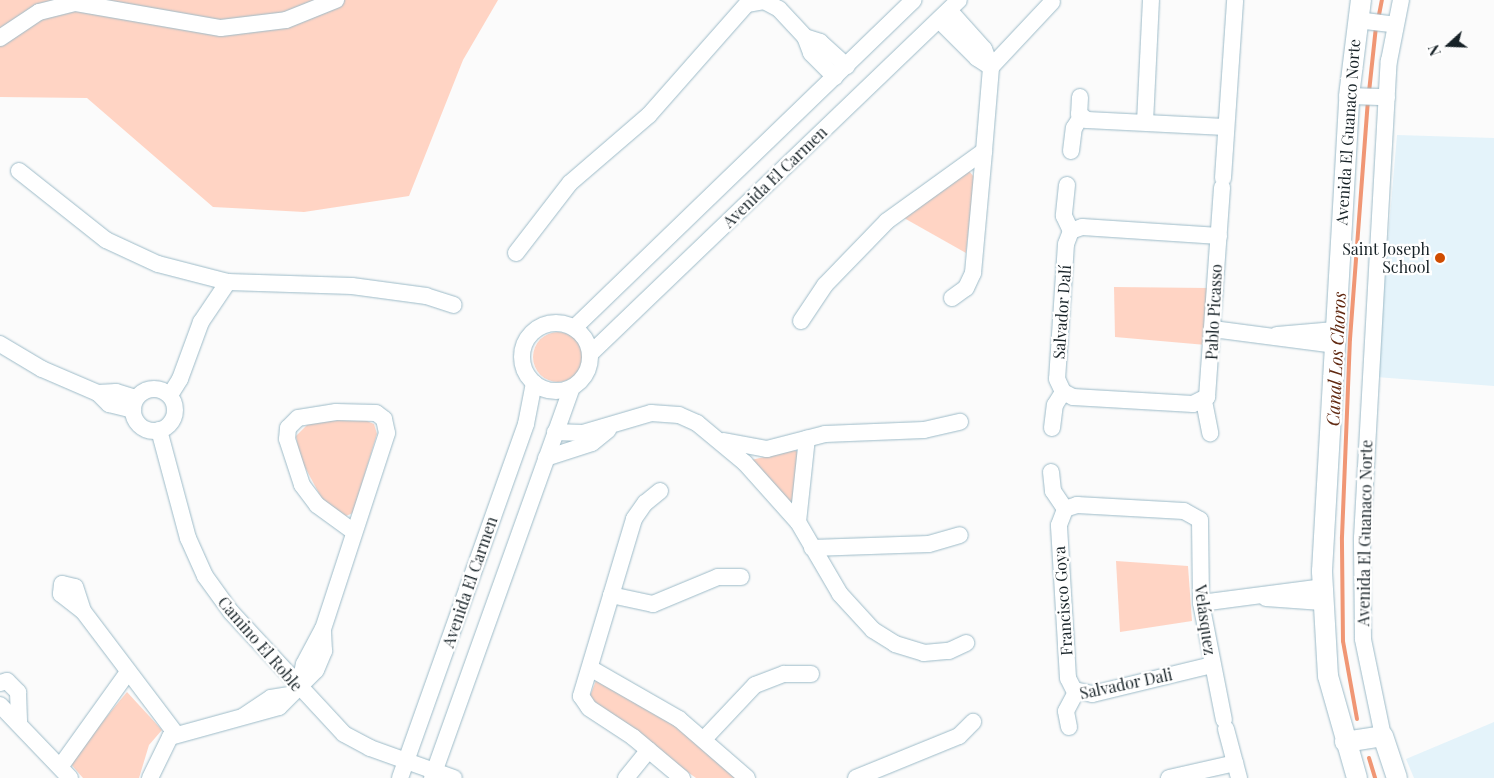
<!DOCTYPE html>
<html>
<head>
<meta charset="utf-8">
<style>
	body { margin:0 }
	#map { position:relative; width:1494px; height:778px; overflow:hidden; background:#fbfbfb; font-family:"Playfair Display",serif }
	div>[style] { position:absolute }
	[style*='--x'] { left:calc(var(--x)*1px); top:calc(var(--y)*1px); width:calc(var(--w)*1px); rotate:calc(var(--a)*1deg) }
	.built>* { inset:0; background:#e4f3fa }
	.green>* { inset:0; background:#ffd4c4 }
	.round { border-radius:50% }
	.stream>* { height:4px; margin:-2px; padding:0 2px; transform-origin:2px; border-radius:2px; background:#f09674 }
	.roads { filter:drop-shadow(0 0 1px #9dbbc8) drop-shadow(0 0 1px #9dbbc8) }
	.minor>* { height:16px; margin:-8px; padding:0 8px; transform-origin:8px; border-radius:8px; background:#fff }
	.minor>.ring { margin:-8px; padding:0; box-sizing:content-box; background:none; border:16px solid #fff; border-radius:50% }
	.tertiary>* { height:20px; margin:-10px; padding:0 10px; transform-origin:10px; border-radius:10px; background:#fff }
	.dots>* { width:14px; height:14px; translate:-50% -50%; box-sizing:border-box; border:2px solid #fff; border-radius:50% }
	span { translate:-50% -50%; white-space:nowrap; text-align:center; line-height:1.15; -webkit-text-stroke:4.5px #fff; paint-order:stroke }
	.street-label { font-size:16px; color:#172227 }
	.poi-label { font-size:16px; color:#172227 }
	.right { translate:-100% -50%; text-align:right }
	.water-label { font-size:18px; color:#612911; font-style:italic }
	.north { position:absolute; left:1424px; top:20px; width:50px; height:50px; -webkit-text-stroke:4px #fff; paint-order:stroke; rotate:250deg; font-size:14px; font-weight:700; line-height:20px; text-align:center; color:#172227 }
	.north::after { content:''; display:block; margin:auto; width:18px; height:22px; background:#172227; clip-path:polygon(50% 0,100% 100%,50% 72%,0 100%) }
</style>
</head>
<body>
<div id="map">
	<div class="built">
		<i style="clip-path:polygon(1397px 135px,1494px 138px,1494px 386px,1376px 377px)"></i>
		<i style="clip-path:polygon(1494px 722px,1494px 778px,1414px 778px,1406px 759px)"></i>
	</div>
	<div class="green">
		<i style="clip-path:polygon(0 0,498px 0,463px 60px,409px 196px,304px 212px,213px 207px,87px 98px,0 97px)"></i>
		<i style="clip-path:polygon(969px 171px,975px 178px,966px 253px,904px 218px)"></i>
		<i style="clip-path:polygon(1114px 287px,1208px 288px,1206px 345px,1115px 337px)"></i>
		<i class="round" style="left:533px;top:332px;width:50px;height:50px"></i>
		<i style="clip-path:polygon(360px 418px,374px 424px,377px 434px,353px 513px,346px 516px,322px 499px,299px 456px,296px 436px,309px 423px)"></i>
		<i style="clip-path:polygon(794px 450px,800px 453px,795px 508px,751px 460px)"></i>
		<i style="clip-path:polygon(1116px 561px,1188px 566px,1192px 621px,1120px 632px)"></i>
		<i style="clip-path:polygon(597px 678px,695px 738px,736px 778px,696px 778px,588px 701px)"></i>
		<i style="clip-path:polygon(127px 692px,162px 730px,149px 745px,139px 778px,83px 778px,69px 762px)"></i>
	</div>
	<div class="stream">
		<i style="--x:1378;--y:20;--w:20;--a:-79"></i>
		<i style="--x:1369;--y:92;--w:65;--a:-83.9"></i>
		<i style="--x:1357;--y:719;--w:79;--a:-100.2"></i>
		<i style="--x:1343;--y:641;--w:104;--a:-90.6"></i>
		<i style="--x:1342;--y:537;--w:198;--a:-87.7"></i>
		<i style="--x:1350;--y:339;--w:239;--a:-85.7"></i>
		<i style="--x:1369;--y:758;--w:21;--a:73"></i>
	</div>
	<div class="roads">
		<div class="minor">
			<i style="--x:939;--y:20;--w:54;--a:45"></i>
			<i style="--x:977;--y:58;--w:17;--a:33"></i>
			<i style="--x:1357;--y:20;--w:38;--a:7"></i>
			<i style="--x:805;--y:37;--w:16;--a:18"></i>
			<i style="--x:820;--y:42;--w:36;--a:42"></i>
			<i style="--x:0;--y:38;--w:47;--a:-33.7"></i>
			<i style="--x:39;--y:12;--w:38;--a:-14"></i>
			<i style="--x:76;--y:3;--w:147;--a:9.8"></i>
			<i style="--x:221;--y:28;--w:65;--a:-7"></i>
			<i style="--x:286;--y:20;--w:54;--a:-21.8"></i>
			<i style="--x:991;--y:67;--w:89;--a:-46.8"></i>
			<i style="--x:1349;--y:96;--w:38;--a:2"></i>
			<i style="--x:1080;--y:97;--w:17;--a:93"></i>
			<i style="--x:1079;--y:114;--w:10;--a:37"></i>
			<i style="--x:1087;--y:120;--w:138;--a:2.9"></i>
			<i style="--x:1145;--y:122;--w:122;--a:-87.2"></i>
			<i style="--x:1071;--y:151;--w:23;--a:-83"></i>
			<i style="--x:1074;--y:128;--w:13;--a:-58"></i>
			<i style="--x:19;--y:171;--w:111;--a:38.4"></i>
			<i style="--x:106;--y:240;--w:57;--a:24.8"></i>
			<i style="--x:158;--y:264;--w:72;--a:14.4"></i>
			<i style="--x:228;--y:282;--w:124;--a:1.8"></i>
			<i style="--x:352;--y:286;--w:75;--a:7.7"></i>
			<i style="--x:426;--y:296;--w:29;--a:18"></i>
			<i style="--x:1223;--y:178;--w:178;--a:-86.1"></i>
			<i style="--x:1067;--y:185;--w:31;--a:96"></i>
			<i style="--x:1064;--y:216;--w:17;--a:65"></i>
			<i style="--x:1219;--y:236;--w:137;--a:-176.2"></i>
			<i style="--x:1082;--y:227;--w:12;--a:160"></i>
			<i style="--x:1071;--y:231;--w:14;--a:111"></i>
			<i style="--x:1066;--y:244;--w:135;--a:93.8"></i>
			<i style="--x:1057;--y:379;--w:14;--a:65"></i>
			<i style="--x:1063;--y:392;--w:11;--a:27"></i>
			<i style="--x:1073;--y:397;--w:120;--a:3.3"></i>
			<i style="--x:1193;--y:404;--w:16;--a:-27"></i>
			<i style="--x:1207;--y:397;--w:210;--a:-85.9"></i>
			<i style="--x:516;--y:253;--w:88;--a:-52.4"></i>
			<i style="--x:570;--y:183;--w:104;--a:-40.7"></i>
			<i style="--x:649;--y:115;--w:148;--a:-48.6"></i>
			<i style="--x:747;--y:4;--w:17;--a:-10"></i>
			<i style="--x:764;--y:1;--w:17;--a:28"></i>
			<i style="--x:779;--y:9;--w:38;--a:47"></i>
			<i style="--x:805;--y:37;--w:17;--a:69"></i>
			<i style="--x:811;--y:53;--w:34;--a:45"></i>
			<i style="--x:952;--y:298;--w:17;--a:-36"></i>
			<i style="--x:966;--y:288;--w:17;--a:-65"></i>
			<i style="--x:973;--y:273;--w:122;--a:-84.8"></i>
			<i style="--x:801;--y:321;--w:43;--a:-56.3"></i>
			<i style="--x:825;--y:285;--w:89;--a:-45.9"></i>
			<i style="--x:887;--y:221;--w:120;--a:-35.8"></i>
			<i style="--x:984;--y:151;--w:84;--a:-85.2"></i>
			<i style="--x:991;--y:67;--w:19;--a:-111"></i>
			<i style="--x:984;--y:49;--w:52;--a:-131.9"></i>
			<i class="ring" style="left:522px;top:323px;width:52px;height:52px"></i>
			<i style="--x:574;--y:328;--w:472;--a:-44"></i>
			<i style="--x:1213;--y:329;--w:122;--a:7.5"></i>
			<i style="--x:1277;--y:335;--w:58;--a:-4.9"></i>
			<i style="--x:0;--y:344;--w:49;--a:30.8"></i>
			<i style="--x:42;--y:369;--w:61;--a:23.2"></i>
			<i style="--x:98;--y:393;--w:16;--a:45"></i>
			<i style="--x:109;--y:404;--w:25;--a:14"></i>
			<i style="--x:590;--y:354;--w:511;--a:-43.81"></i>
			<i class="ring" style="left:133px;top:389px;width:26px;height:26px"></i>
			<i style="--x:98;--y:393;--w:18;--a:-3"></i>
			<i style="--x:116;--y:392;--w:21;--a:17"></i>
			<i style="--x:170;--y:395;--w:19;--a:-58"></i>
			<i style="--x:180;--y:379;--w:61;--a:-69.8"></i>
			<i style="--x:201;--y:322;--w:48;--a:-56"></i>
			<i style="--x:1204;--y:401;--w:33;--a:79"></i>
			<i style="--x:1052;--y:428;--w:23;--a:-83"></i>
			<i style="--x:1055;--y:405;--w:15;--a:-58"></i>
			<i style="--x:159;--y:430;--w:112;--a:75"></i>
			<i style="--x:188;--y:538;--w:42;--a:65.9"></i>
			<i style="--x:205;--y:576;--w:44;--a:54.2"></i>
			<i style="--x:231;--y:612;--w:166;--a:47.2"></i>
			<i style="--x:344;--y:734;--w:30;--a:28"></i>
			<i style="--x:370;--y:748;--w:89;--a:19.7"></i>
			<i style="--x:555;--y:432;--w:28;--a:2"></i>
			<i style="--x:583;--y:433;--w:71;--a:-16.4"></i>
			<i style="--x:651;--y:413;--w:28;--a:4"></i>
			<i style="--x:679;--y:415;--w:20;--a:24"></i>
			<i style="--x:697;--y:423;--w:62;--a:39.8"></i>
			<i style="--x:745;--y:463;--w:79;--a:48.1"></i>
			<i style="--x:798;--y:522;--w:83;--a:59.7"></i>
			<i style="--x:840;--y:594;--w:49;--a:47.5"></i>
			<i style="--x:873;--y:630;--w:26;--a:32"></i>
			<i style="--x:895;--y:644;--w:30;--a:17"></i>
			<i style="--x:924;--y:653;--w:25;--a:-5"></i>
			<i style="--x:949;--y:651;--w:19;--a:-25"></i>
			<i style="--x:724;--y:441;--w:44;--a:10.5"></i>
			<i style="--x:767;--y:449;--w:60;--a:-14.5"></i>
			<i style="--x:825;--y:434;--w:99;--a:-2.3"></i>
			<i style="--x:924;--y:430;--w:37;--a:-13"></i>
			<i style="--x:546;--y:458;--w:48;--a:-18.1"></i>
			<i style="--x:592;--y:443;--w:21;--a:-39"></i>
			<i style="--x:1051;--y:472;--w:19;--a:84"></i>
			<i style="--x:1053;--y:491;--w:22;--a:56"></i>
			<i style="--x:660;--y:491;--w:19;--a:141"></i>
			<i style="--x:645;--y:503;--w:19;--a:125"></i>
			<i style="--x:634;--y:519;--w:185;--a:106.7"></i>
			<i style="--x:581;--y:696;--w:14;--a:56"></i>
			<i style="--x:589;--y:708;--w:53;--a:33.4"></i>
			<i style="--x:633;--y:737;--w:64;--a:39.9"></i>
			<i style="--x:798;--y:522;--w:84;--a:-83.9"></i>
			<i style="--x:812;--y:548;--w:117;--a:-2"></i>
			<i style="--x:929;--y:544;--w:32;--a:-16"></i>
			<i style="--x:611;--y:595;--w:43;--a:12.1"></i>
			<i style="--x:653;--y:604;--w:70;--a:-22.6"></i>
			<i style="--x:718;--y:577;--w:23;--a:0"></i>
			<i style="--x:1266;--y:598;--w:56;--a:4.1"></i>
			<i style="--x:1201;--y:603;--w:122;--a:-7.5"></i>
			<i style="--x:83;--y:611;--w:25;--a:-108"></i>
			<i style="--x:75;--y:587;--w:13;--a:-167"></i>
			<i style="--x:62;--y:584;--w:10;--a:96"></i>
			<i style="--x:61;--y:594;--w:28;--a:38"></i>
			<i style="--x:83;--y:611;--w:154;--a:52.9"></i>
			<i style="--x:1212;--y:665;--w:123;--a:166.4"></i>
			<i style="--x:1092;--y:694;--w:18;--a:-167"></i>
			<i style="--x:1074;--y:690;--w:13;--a:-117"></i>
			<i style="--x:1068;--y:678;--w:153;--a:-93.4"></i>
			<i style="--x:1059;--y:525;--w:17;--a:-69"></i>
			<i style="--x:1065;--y:509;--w:13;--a:-18"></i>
			<i style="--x:1077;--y:505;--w:107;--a:3.2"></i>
			<i style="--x:1184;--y:511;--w:18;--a:29"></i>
			<i style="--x:1200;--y:520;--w:83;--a:89.3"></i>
			<i style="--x:1201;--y:603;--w:119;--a:78.9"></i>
			<i style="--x:590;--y:668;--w:103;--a:29.8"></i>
			<i style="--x:679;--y:719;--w:90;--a:40.9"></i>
			<i style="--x:0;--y:683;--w:7;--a:-16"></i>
			<i style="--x:7;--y:681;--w:16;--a:45"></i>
			<i style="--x:18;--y:692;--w:31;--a:88"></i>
			<i style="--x:299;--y:689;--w:25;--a:-79"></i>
			<i style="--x:304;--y:664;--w:40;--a:-62"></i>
			<i style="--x:323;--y:629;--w:206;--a:-71.9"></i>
			<i style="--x:387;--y:433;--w:14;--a:-102"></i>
			<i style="--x:384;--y:419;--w:10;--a:-143"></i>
			<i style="--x:376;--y:413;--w:40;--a:-178.6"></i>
			<i style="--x:336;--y:412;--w:38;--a:171"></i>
			<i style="--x:298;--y:418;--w:14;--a:135"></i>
			<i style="--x:288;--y:428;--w:11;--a:95"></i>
			<i style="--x:287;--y:439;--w:48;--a:71.9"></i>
			<i style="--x:302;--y:485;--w:25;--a:53"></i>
			<i style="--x:317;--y:505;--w:46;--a:36.1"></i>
			<i style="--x:0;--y:705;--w:101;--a:46.2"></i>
			<i style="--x:244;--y:716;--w:32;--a:-34"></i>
			<i style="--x:271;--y:698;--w:17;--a:-10"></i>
			<i style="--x:1069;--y:727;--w:16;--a:-101"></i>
			<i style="--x:1066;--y:711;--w:21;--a:-62"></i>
			<i style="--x:1226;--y:729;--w:51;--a:75.1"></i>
			<i style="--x:1383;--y:736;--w:99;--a:-101.7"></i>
			<i style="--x:1363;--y:639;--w:101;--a:-90.6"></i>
			<i style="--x:1362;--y:538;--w:478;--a:-86.8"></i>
			<i style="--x:1389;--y:61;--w:62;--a:-78.9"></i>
			<i style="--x:705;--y:738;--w:73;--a:-46.7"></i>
			<i style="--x:755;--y:685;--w:31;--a:-21"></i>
			<i style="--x:784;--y:674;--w:27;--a:0"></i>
			<i style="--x:60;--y:767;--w:117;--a:-54.4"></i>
			<i style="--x:150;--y:778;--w:46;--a:-64"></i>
			<i style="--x:170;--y:737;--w:113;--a:-15.4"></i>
			<i style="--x:279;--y:707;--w:52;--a:-45"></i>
			<i style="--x:316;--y:670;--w:21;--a:-67"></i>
			<i style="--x:324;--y:651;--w:22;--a:-93"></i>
			<i style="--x:400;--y:778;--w:376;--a:-70.4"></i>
			<i style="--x:526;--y:424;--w:42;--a:-79"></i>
			<i style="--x:432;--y:778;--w:414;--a:-70.3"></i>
			<i style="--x:626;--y:778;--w:36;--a:-51"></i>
			<i style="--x:856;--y:778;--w:111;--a:-22.2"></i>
			<i style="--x:959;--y:736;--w:20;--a:-45"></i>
			<i style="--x:1169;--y:778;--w:68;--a:-12.8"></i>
		</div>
		<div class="tertiary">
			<i style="--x:1345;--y:742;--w:38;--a:-9"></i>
			<i style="--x:1383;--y:736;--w:44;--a:71.6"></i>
			<i style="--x:1357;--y:778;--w:106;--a:-105.9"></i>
			<i style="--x:1328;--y:676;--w:105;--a:-93.3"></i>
			<i style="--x:1322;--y:571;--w:476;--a:-86.7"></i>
			<i style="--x:1349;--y:96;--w:97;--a:-82.9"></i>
		</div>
	</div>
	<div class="dots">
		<i style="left:1440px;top:258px;background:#d04c00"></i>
	</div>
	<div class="street-label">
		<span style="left:1348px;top:132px;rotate:-86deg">Avenida El Guanaco Norte</span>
		<span style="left:775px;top:177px;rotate:-44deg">Avenida El Carmen</span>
		<span style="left:1062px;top:312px;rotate:-86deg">Salvador Dalí</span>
		<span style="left:1214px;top:312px;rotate:-87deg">Pablo Picasso</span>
		<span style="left:1365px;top:533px;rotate:-89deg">Avenida El Guanaco Norte</span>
		<span style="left:470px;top:582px;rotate:-71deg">Avenida El Carmen</span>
		<span style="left:1063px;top:601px;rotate:-94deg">Francisco Goya</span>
		<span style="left:1205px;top:620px;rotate:82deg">Velásquez</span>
		<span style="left:260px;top:644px;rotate:49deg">Camino El Roble</span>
		<span style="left:1126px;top:684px;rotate:-12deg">Salvador Dali</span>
	</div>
	<div class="poi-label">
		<span class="right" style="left:1430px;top:258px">Saint Joseph<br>School</span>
	</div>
	<div class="water-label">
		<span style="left:1336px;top:359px;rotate:-87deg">Canal Los Choros</span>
	</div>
	<div class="north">N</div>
</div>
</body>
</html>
